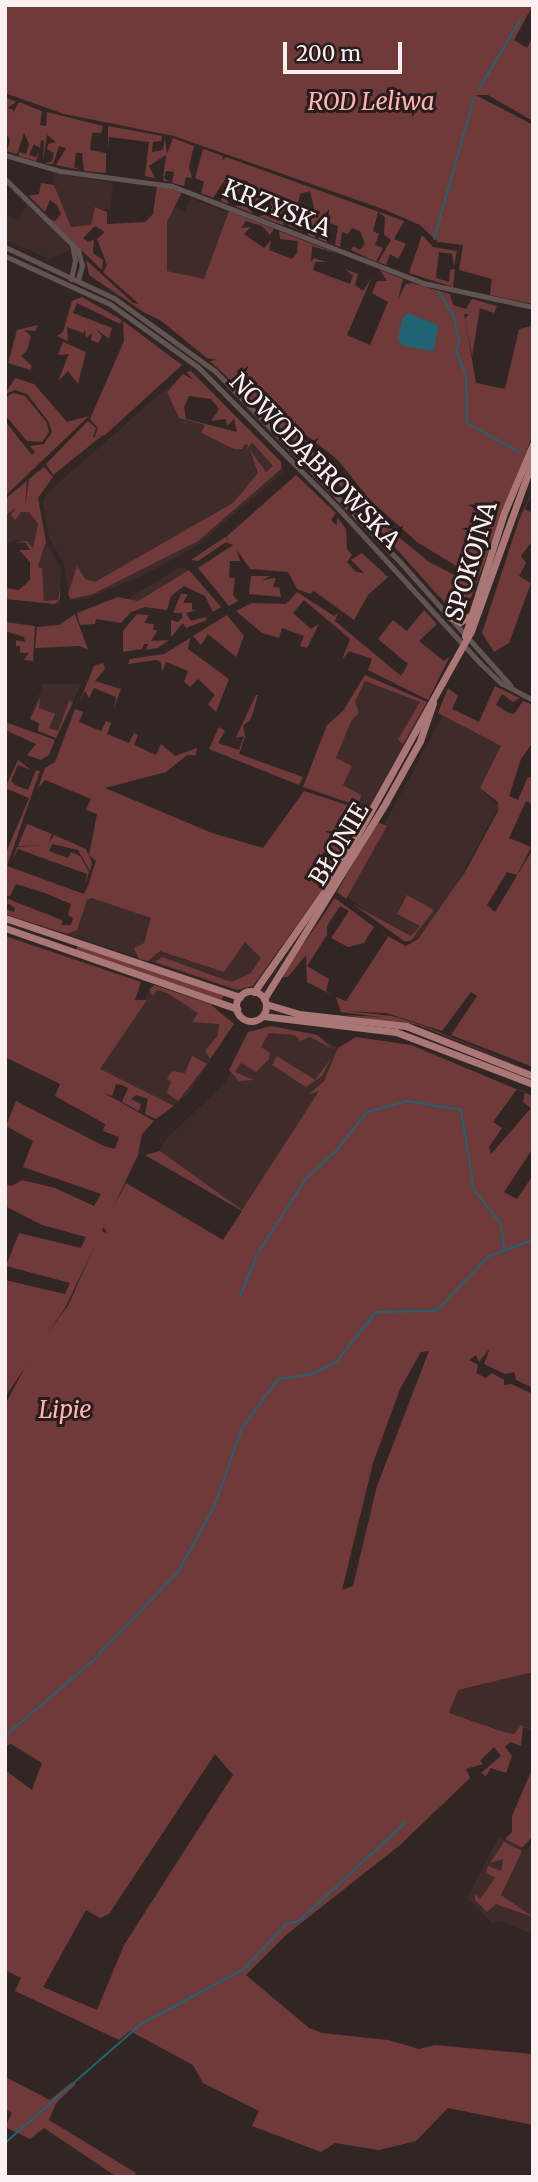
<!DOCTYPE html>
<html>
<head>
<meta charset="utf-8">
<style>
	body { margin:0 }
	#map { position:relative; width:538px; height:2182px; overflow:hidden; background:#322625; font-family:Merriweather,serif }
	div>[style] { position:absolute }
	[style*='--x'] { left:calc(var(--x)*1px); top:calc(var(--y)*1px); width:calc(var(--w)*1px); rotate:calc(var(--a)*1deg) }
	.built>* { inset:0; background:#3f2b2a }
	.green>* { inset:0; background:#703a3a }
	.water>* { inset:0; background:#206372 }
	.stream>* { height:2px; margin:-1px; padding:0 1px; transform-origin:1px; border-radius:1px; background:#206372 }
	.minor>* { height:5px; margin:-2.5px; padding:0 2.5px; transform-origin:2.5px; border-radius:2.5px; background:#625453 }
	.major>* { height:7px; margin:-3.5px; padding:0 3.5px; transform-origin:3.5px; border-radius:3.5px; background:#ab7776 }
	.major>.ring { margin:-3.5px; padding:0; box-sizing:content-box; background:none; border:7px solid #ab7776; border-radius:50% }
	span { translate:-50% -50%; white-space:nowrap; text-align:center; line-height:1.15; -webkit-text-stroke:6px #281c1c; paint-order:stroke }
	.park-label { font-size:24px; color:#ffb4b2; font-style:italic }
	.street-label { font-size:24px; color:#f9f0ef }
	.frame { position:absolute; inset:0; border:7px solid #f9f0ef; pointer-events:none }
	.scale { position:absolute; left:283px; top:42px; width:119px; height:32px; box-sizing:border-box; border:4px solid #f9f0ef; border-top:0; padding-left:9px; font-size:21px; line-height:24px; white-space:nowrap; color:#f9f0ef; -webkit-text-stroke:5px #281c1c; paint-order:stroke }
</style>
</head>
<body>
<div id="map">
	<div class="built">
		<i style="clip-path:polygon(53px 173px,113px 183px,110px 210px,96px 208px,94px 226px,71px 229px,55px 195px)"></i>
		<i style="clip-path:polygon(191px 198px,229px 213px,204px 280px,167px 271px,167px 222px,174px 207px,184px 212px)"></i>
		<i style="clip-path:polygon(27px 204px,65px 240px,70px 250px,50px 259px,5px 240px,5px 215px,18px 220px)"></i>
		<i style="clip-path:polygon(170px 385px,167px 392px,179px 418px,205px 425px,201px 433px,204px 436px,240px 449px,249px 428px,281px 462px,283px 472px,197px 546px,142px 576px,88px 598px,70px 601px,64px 565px,49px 537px,43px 504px,46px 494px)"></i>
		<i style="clip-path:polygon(15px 508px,11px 515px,29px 511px,38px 524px,34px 548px,17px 539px,5px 545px,5px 516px)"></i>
		<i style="clip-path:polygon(47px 544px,61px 569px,60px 598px,55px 604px,44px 603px,38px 565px)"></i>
		<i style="clip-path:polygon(180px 567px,189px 570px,138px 601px,118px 597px,128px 599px)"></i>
		<i style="clip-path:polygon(365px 675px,427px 702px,370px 808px,303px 787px,327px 725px,343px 711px)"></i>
		<i style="clip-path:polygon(43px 684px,81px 684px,56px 738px,38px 731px,39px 723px,30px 719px)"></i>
		<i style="clip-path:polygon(443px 715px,501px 746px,482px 791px,499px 806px,455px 887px,419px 937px,407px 942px,346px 896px)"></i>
		<i style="clip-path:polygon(85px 894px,235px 930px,273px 958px,253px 986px,237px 990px,67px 934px)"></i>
		<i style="clip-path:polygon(154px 985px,210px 1004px,234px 1024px,188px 1094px,170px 1108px,98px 1070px)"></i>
		<i style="clip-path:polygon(271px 1026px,319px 1036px,338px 1048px,337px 1058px,323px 1081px,311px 1091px,320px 1091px,242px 1210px,157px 1156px,165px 1140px,227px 1081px,248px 1032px)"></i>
		<i style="clip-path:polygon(533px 1672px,533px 1728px,522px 1726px,514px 1734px,504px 1732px,449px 1713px,458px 1690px)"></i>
		<i style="clip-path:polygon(499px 1837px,526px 1850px,533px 1842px,533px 1934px,499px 1921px,492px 1923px,467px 1898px)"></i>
	</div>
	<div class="green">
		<i style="clip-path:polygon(5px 5px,533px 5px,514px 40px,527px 48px,533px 37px,533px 121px,488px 95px,476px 95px,533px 125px,533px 304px,490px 295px,492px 279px,459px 270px,463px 245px,438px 242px,420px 225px,383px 209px,174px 136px,64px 114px,5px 93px)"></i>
		<i style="clip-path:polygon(7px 98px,16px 102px,7px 108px,14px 110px,12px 115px,19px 102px,42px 111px,40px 125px,46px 126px,47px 112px,103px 126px,101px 133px,92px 133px,90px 150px,106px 153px,106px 173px,84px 171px,82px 153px,76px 153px,74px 167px,81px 170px,56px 165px,66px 148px,59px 146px,53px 164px,45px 164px,52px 161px,54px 153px,47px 149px,48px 144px,56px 142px,47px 135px,43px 161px,44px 141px,41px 140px,40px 148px,34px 144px,29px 155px,36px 157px,39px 152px,36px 161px,19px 156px,19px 152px,26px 154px,29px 144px,24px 133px,17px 154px,7px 151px,10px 140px,5px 132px)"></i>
		<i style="clip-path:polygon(108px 126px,162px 136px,161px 141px,153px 142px,152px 152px,163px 150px,165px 138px,167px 154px,173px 138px,194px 146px,189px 167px,192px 178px,186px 177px,184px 186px,172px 183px,174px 172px,166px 171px,164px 178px,170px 182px,163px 180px,166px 155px,149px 166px,155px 178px,145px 176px,149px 142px,109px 137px,108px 149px)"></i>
		<i style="clip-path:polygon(203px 149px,223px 156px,222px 161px,226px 157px,404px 221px,394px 239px,406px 244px,403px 250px,398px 259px,390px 254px,386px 265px,378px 262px,391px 240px,384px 235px,385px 217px,378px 212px,373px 231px,379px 234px,375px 245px,383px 248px,376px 262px,351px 250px,353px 246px,360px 250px,365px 244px,360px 231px,352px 228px,348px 234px,342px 232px,340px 247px,335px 245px,338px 226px,330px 223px,327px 242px,318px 239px,324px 224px,317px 220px,315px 238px,308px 235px,314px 208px,310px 191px,300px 194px,293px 227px,300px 231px,287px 225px,294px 213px,291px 200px,283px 225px,258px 216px,266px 215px,272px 202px,255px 201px,256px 195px,248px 208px,254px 214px,234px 206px,244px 206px,246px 197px,242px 195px,248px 181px,241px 180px,238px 195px,226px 194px,228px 204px,221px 201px,226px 178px,213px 198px,201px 193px,204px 182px,195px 178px)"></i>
		<i style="clip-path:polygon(evenodd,41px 183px,54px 185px,71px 227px,91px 225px,95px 207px,107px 212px,107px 224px,145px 222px,153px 214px,157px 185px,182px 192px,167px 222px,167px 271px,204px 279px,229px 211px,274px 229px,270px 235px,262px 226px,246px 221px,241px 228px,251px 227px,244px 234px,264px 248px,271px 240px,269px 250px,292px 259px,297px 253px,298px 241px,280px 239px,279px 231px,338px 254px,312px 246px,311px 262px,314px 258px,326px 262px,315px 262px,313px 270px,350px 284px,353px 276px,345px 269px,358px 274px,355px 285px,363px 291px,372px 277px,347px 335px,370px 345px,388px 302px,372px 293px,377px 281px,387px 281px,380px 270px,403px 279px,398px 299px,406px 284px,412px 283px,450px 294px,453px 305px,466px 309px,472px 299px,497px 306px,494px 313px,480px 308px,472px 356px,465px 319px,469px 314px,464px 314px,476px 383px,505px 389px,519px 329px,531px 326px,533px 434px,464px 616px,459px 617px,436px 593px,332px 477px,210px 361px,217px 360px,207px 358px,160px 320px,145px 313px,89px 275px,86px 260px,133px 303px,139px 304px,103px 272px,107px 265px,97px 239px,105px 232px,95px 226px,83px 238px,88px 242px,94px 240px,93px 253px,103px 260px,102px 270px,49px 219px,55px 221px,61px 214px,57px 205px,50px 200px,45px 212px,29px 196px,39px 194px,41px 183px,296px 427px,338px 460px,370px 500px,417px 542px,471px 575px,470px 583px,429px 562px,401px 539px,358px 493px,326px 469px,296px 427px)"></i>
		<i style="clip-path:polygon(422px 235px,433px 247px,457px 251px,454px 266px,452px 254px,439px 252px,436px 278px,449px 282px,450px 270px,455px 269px,453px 287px,409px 273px)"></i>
		<i style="clip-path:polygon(82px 297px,122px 320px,120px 324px,77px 303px,73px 313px,112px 328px,109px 339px,95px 328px,102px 336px,98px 343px,91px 340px,92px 333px,86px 338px,85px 330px,83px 333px,67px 327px,68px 341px,57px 336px,63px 332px,72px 301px)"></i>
		<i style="clip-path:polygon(123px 321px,182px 365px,105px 435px,95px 436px,98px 428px,90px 419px,124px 341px)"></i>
		<i style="clip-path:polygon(38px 325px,35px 331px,24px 330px,31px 336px,27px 351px,21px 356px,32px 366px,30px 370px,8px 363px,17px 330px)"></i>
		<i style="clip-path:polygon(63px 342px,86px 352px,78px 384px,68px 371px,58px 381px,69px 354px,58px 355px)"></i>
		<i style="clip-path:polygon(evenodd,191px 371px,281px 462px,281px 469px,198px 541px,93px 594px,71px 599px,68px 594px,77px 566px,85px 579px,95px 582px,233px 503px,258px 473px,250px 450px,266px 472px,273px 466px,252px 442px,246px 451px,248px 445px,245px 444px,242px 449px,234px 449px,201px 433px,205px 425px,179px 418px,167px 392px,183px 374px,194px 380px,186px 372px,191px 371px,189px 396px,211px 399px,219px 409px,211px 421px,226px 419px,227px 426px,234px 419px,237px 432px,186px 419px,184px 407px,189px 396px)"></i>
		<i style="clip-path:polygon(15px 378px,34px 384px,67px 422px,89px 416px,5px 496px,5px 421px,32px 455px,35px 452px,30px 446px,44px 444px,52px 432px,48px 421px,27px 394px,15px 390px,5px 394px)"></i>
		<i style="clip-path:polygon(13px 393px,25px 396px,47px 423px,49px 432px,42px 442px,27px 441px,5px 415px,5px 398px)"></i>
		<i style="clip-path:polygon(88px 421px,96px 428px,93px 437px,103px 435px,53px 475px,46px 464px)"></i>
		<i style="clip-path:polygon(44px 467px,53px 477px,38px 498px,46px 542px,38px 567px,42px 568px,44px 601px,58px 600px,60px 588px,60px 598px,58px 602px,54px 604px,5px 599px,5px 588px,19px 590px,30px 580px,30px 562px,19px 550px,30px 550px,26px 543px,14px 542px,27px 541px,33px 548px,38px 524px,29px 512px,21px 512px,15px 520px,11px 515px,15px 508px,5px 516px,5px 499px,27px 481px,25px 507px,29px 479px)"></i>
		<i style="clip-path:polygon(296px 475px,336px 513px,331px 520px,337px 526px,337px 517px,346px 529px,347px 549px,352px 555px,347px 562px,356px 572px,364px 573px,351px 560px,362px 553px,388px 577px,368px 595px,354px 620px,314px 591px,310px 594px,297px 589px,288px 572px,250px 569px,237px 550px,240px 561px,230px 561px,229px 578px,235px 578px,233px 595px,238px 601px,229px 606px,198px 568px,233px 545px,226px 542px,198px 561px,191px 560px,225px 537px,231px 543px,226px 537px)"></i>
		<i style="clip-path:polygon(533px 489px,525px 509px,533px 514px,533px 540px,521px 556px,526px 563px,519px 576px,531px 583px,509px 643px,494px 652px,482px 633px,519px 520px)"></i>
		<i style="clip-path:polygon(189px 570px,221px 607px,213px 612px,205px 596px,184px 586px,171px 596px,167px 610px,145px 607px,131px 612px,121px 623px,96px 619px,95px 624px,80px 625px,77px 613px,118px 597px,138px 601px)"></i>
		<i style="clip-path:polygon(251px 576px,270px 576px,262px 580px,276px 578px,273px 587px,279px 587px,281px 597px,249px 594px)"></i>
		<i style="clip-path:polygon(297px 592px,334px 616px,338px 613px,335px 621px,401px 676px,408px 664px,378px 639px,393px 620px,407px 631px,424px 610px,437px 624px,419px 641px,444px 661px,450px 656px,428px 700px,368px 670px,372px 659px,349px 651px,342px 660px,350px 639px,304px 600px,293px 613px,311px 629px,319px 624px,307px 648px,300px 646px,304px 636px,282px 628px,279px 638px,262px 633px,236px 611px,252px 603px,286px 604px)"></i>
		<i style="clip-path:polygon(181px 594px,188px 594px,183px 603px,192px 603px,192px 610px,197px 610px,186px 613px,191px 621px,205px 617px,207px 620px,186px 628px,183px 623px,171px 637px,171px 620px,178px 622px,182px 618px,182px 613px,173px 613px)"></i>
		<i style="clip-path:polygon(75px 614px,88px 650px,80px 646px,35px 648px,37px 627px,59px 625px)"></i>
		<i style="clip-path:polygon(137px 614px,149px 615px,144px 623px,154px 624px,153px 630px,158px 630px,151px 641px,169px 640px,158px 648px,146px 650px,148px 644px,144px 644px,142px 649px,123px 652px,123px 631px)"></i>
		<i style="clip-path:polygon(227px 615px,244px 636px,236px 657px,208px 634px,201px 645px,193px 636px)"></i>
		<i style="clip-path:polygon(5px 622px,35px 626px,33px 661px,24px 660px,29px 653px,20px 653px,20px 646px,16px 646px,16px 640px,25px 642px,24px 637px,5px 631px)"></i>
		<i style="clip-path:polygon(190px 638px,188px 649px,229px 679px,216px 712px,208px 704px,215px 695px,198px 679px,190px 687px,184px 682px,188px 671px,166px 662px,162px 672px,161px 662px,156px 660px,128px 664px,130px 659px,164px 654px)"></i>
		<i style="clip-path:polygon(103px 663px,105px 669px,95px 681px,121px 689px,114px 708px,116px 697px,94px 688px,89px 698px,85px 691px,79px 703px,94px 666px)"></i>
		<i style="clip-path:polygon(365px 675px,427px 702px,403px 744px,398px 740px,420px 702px,365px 681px,355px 702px,359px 713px,351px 721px,336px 758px,352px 766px,343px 785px,361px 795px,359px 806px,303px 787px,327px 725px,343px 711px)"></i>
		<i style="clip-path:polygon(495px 686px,520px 698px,513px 702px,502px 694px,496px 705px,509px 713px,514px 714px,523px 701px,533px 705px,533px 742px,521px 759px,509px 796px,518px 800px,528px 777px,533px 778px,533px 804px,526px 801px,509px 838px,531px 847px,517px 875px,507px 872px,487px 905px,495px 912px,533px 849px,533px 1067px,451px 1035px,477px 996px,471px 992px,442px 1031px,386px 1013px,346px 1011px,392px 1016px,421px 1025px,533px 1071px,418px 1025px,408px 1023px,533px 1072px,404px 1024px,343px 1015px,381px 1017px,341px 1012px,336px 997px,346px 1001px,388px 937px,378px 931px,406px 946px,418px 939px,465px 872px,498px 811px,498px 802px,480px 788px,501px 746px,438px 713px,448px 688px,458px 696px,452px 709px,479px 722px)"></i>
		<i style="clip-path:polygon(256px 695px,258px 695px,251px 719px,243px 726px,245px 737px,239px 754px,303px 777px,299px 785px,209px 749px,219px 727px,225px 731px,218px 743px,239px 750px,244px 736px,236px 738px,238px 733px)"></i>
		<i style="clip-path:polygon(40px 698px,39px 708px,55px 714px,49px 728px,58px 731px,69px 701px,73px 702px,56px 738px,38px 731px,39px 723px,30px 719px)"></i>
		<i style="clip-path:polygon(75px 709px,83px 712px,79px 722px,101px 731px,106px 721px,111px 723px,107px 734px,129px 743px,134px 733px,138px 735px,134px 745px,156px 755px,161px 744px,175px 756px,197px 748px,196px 755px,187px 755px,166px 772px,105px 788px,212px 833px,263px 848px,304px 791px,368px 812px,325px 886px,253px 986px,237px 990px,155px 962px,162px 957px,231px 982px,250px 974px,261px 958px,245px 942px,224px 972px,160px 951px,148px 961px,139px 959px,134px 948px,144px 943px,151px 918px,92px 898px,87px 900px,77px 930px,67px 934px,5px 914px,5px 909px,14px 912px,15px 908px,7px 903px,8px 899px,62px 920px,62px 925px,71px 925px,73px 918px,68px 915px,71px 904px,45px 893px,16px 884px,10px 896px,5px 895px,5px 855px,29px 798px,5px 788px,18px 760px,31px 770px,18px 765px,11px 781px,15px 785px,28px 790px,36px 770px,40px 771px,7px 866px,84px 894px,88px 886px,96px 861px,89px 855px,97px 814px,86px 810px,91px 799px,45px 780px,38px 788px,45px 768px,55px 762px)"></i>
		<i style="clip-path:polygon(5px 722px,55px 740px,49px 755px,41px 760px,27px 755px,36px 744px,5px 730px)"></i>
		<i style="clip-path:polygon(377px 822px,387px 826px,346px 899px,337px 892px)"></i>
		<i style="clip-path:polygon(27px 824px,52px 834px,48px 844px,54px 835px,86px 849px,92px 863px,90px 871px,78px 850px,52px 844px,49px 851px,68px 858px,71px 852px,80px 856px,89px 872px,85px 885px,87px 874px,18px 849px,13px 859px,17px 847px,46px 845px,18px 846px)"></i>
		<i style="clip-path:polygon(407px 895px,434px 910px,415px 935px,413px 939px,409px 941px,404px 941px,358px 908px,352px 904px,411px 936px,420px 926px,397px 914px)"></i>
		<i style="clip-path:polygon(335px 898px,374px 927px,364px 943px,348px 947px,331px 938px,349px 911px,340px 906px,327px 926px,327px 935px,307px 966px,329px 979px,326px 991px,332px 995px,307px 982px,306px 955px,288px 977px,281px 977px)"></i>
		<i style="clip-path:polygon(5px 936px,141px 982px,135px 1000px,147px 1000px,100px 1069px,174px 1106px,156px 1119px,145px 1114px,148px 1099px,136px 1095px,131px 1099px,141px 1104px,139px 1111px,122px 1102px,128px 1088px,122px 1085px,116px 1084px,112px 1096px,104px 1093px,154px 1121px,142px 1134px,138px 1155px,66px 1306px,5px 1397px,5px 1280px,65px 1294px,70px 1283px,6px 1266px,19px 1233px,81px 1248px,86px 1237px,42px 1225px,5px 1206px,5px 1184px,11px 1186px,22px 1180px,55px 1188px,94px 1206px,101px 1194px,23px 1167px,33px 1141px,6px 1126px,16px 1101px,104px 1146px,115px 1149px,119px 1137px,103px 1131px,105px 1124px,55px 1096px,60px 1084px,5px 1057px)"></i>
		<i style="clip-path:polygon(78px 945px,224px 994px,222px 1000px,76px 951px)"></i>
		<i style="clip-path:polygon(154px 985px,210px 1004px,234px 1024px,210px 1059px,205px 1051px,218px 1035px,219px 1024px,192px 1022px,198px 1013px,167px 993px,157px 990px,153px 996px,149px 990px)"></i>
		<i style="clip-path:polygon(271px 1026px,317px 1035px,333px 1049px,310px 1037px,300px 1041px,295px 1035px,269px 1033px,261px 1047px,270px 1053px,269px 1059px,256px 1072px,241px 1063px,235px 1072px,254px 1080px,239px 1081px,229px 1070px,248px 1032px)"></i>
		<i style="clip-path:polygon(evenodd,356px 1037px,411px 1045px,533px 1096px,533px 1148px,504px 1192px,517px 1199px,533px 1175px,533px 1388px,516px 1380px,514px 1372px,505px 1374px,484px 1364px,490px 1348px,479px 1362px,476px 1355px,469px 1360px,478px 1365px,476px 1373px,486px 1378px,492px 1373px,504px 1380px,504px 1385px,511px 1384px,533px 1394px,533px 1672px,458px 1690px,449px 1713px,504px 1732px,514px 1734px,521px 1725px,533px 1730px,523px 1727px,521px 1746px,510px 1742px,505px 1747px,512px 1756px,506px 1773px,491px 1768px,486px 1776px,481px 1773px,501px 1756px,494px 1747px,480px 1761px,483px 1764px,466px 1769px,470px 1778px,400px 1845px,286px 1935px,246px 1975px,309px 2028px,322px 2033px,388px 2040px,419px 2049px,435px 2045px,533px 2054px,533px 2125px,448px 2108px,416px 2141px,379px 2150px,335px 2143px,321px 2152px,252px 2126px,259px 2111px,203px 2083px,193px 2065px,130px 2031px,119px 2040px,15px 1991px,21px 1978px,5px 1970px,5px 1770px,32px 1790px,42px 1763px,11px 1744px,5px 1746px,5px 1405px,31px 1356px,69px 1304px,101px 1231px,107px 1233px,103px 1226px,126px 1183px,223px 1240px,242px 1211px,145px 1155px,160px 1151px,242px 1210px,319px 1091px,309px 1094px,324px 1081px,338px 1048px,356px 1037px,517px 1089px,525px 1092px,523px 1102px,531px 1108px,491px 1154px,489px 1147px,502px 1128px,493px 1122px,517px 1089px,356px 1037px,429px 1351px,377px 1486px,353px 1586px,342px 1590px,373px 1463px,400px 1389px,421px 1352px,429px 1351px,356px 1037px,215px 1754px,233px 1775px,124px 1945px,97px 2010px,43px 1987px,86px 1910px,100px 1918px,109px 1914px,215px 1754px)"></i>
		<i style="clip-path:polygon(192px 1056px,207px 1064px,178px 1101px,167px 1093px,171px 1082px,167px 1079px,172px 1071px,185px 1073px)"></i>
		<i style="clip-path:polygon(277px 1056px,315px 1080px,332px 1057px,322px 1076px,306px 1087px,272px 1065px)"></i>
		<i style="clip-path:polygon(533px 1767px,533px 1836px,522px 1848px,505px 1839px,512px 1832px,512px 1816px)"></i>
		<i style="clip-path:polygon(504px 1842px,522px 1851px,501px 1895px,533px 1917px,496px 1904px,487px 1912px,475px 1900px,475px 1894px,480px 1899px,495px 1878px,486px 1872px,488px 1866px,501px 1871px,503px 1859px,490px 1863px)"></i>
		<i style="clip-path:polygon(5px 2077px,50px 2100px,72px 2082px,76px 2084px,56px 2103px,49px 2120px,136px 2173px,134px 2177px,117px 2177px,44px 2128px,30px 2139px,5px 2127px,12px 2113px,5px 2109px)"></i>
	</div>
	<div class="water">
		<i style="clip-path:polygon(408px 313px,438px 325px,434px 351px,403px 346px,398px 340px,402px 319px)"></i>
	</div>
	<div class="stream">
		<i style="--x:479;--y:89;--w:80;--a:-59.3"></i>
		<i style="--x:434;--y:239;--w:147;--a:-74.2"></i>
		<i style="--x:439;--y:292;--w:29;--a:59"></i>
		<i style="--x:454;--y:317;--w:25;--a:79"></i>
		<i style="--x:459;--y:342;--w:9;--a:108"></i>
		<i style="--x:456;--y:351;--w:26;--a:67"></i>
		<i style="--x:466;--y:375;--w:48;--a:88.8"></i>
		<i style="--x:467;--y:423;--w:60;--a:29.1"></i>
		<i style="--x:259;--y:1251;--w:86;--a:-56.9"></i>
		<i style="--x:306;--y:1179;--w:42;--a:-43.1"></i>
		<i style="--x:337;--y:1150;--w:48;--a:-51.7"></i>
		<i style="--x:367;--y:1112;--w:42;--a:-15"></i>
		<i style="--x:408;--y:1101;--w:54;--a:9.6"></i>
		<i style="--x:461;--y:1110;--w:81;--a:80.8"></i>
		<i style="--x:474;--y:1190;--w:43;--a:51.5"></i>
		<i style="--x:501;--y:1224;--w:25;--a:83"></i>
		<i style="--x:240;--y:1296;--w:44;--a:-67.5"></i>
		<i style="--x:98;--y:1655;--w:115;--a:-46.1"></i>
		<i style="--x:178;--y:1572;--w:74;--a:-61"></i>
		<i style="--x:214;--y:1507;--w:84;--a:-70.5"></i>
		<i style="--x:242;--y:1428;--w:61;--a:-53.7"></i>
		<i style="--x:278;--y:1379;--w:35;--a:-8"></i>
		<i style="--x:313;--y:1374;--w:27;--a:-28"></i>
		<i style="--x:337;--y:1361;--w:63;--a:-51.5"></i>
		<i style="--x:376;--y:1312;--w:60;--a:-1"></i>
		<i style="--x:436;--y:1311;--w:76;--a:-46.1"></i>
		<i style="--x:489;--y:1256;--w:47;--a:-20"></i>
		<i style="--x:5;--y:1736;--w:120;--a:-40.6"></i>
		<i style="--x:5;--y:2143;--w:181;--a:-41.2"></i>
		<i style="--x:141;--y:2024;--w:117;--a:-28.1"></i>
		<i style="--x:244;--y:1969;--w:62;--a:-47"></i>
		<i style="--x:286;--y:1924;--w:13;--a:-13"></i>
		<i style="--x:299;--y:1921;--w:146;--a:-42.8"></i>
	</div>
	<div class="minor">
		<i style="--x:5;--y:155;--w:57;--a:16.2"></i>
		<i style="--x:60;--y:171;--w:113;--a:7.6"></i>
		<i style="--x:172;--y:186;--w:269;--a:21.1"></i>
		<i style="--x:423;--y:283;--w:113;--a:12.3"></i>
		<i style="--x:5;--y:179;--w:102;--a:44.2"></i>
		<i style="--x:78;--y:250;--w:16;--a:75"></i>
		<i style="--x:82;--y:265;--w:16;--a:105"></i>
		<i style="--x:5;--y:247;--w:120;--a:25.1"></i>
		<i style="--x:114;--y:298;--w:125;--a:35.9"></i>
		<i style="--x:215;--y:371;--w:267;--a:45.9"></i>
		<i style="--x:401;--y:563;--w:164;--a:48.2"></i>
		<i style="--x:5;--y:256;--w:115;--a:24.6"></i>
		<i style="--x:110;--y:304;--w:108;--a:35.6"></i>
		<i style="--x:198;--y:367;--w:197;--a:45.2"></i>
		<i style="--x:337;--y:507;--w:213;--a:47.5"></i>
		<i style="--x:481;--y:664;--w:28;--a:44"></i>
		<i style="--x:501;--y:683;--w:36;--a:28"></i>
		<i style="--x:71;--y:279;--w:19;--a:-78"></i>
		<i style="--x:75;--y:260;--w:15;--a:-101"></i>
	</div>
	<div class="major">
		<i style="--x:450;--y:617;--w:11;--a:27"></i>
		<i style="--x:460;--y:622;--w:12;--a:-31"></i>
		<i style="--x:465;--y:636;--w:129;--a:-72.4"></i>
		<i style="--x:504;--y:513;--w:75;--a:-67.2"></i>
		<i style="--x:5;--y:918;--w:248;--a:18.6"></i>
		<i style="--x:5;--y:928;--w:246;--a:19.2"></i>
		<i class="ring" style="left:236px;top:991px;width:23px;height:23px"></i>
		<i style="--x:254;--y:992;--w:138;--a:-55"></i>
		<i style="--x:333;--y:879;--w:284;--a:-60.9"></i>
		<i style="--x:471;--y:631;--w:182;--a:-70.1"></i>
		<i style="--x:264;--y:999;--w:232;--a:-58.2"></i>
		<i style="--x:386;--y:802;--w:70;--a:-60.9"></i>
		<i style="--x:420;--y:741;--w:40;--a:-71.1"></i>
		<i style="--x:266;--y:1004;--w:34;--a:17"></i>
		<i style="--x:299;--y:1014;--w:108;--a:6.4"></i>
		<i style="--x:406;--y:1026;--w:136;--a:21.5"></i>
		<i style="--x:263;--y:1016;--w:134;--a:6.9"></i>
		<i style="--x:396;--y:1032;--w:147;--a:20.8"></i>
	</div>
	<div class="park-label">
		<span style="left:371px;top:102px">ROD Leliwa</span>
		<span style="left:65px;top:1410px">Lipie</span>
	</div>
	<div class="street-label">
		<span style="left:277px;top:208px;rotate:22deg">KRZYSKA</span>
		<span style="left:315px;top:461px;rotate:46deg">NOWODĄBROWSKA</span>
		<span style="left:471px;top:561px;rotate:-73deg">SPOKOJNA</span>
		<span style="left:339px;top:844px;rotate:-59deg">BŁONIE</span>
	</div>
	<div class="frame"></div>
	<div class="scale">200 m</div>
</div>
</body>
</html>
